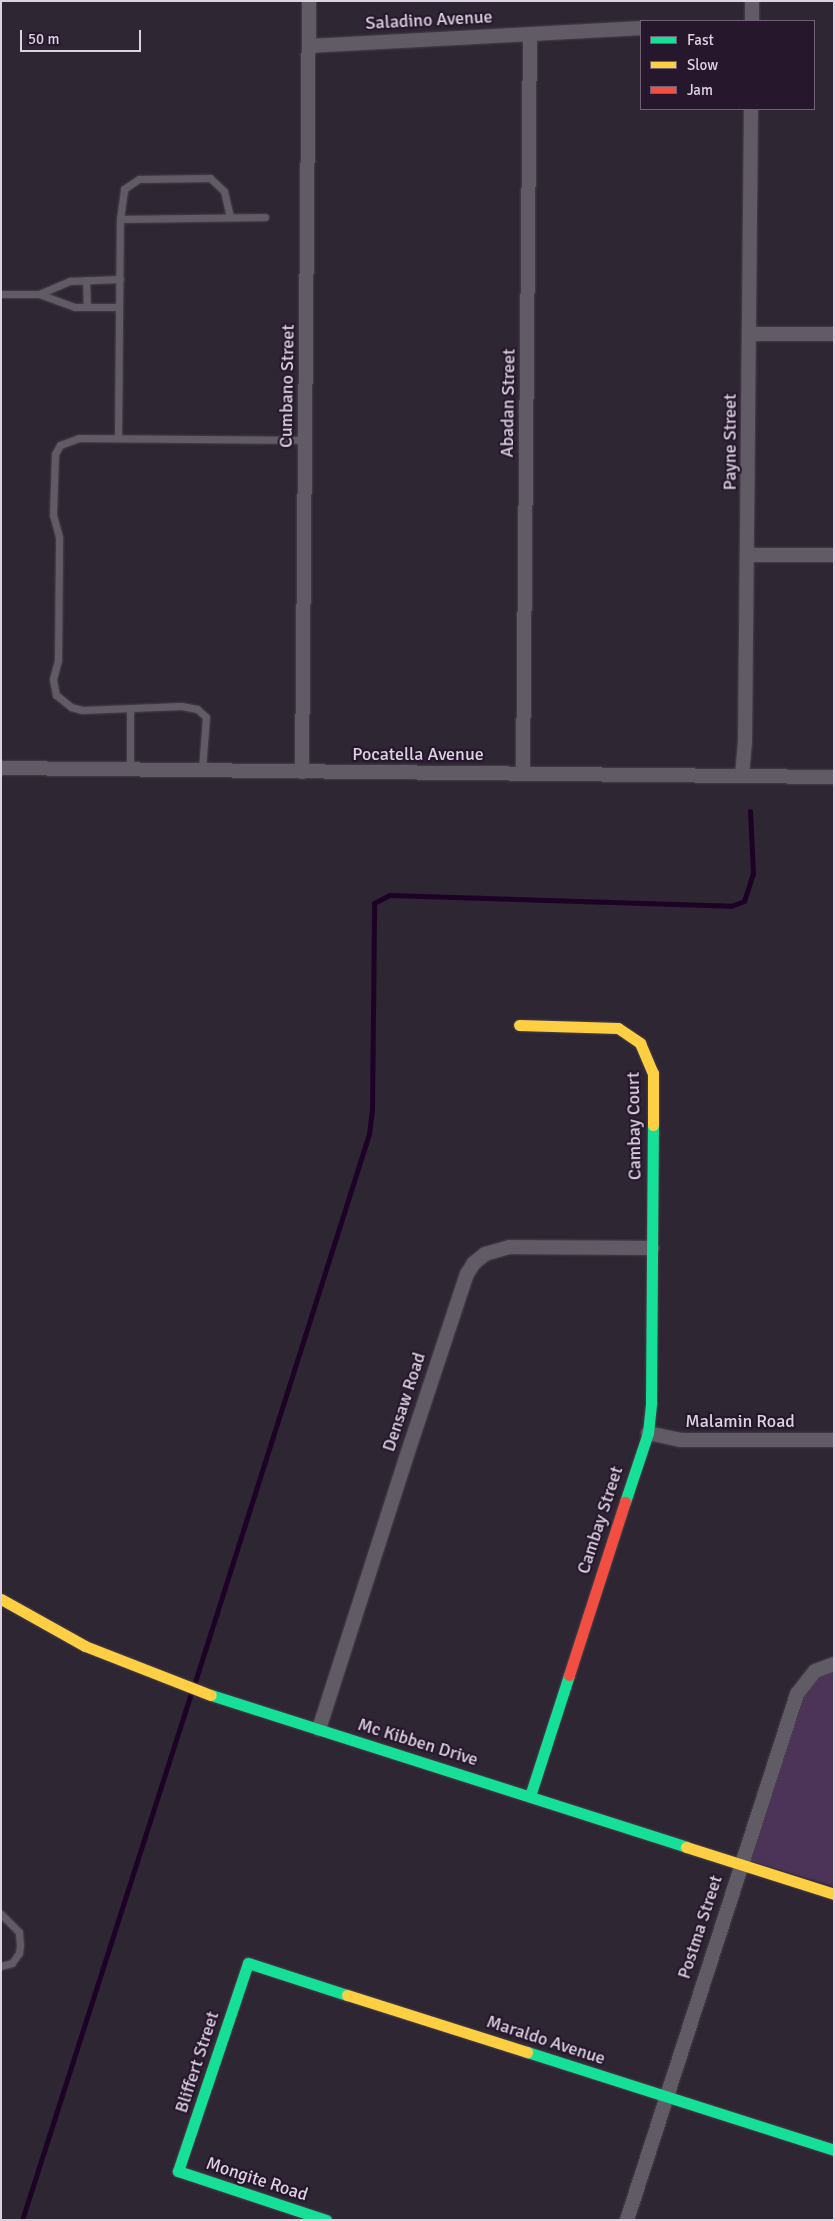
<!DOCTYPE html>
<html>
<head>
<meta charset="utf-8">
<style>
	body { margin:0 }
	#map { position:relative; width:835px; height:2221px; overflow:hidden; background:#2e2632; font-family:Signika,sans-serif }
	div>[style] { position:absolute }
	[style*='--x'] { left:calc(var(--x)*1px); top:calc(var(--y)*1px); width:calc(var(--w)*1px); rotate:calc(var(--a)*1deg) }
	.green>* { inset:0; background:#4c3358 }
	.stream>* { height:5px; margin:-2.5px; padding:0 2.5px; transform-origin:2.5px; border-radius:2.5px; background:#1c0326 }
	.roads { filter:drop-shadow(0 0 1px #49424e) drop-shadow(0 0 1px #49424e) }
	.lane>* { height:7px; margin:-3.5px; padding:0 3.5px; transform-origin:3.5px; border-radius:3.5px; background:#615b65 }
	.street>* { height:14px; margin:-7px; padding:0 7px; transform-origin:7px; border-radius:7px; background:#615b65 }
	.fast>* { height:11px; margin:-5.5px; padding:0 5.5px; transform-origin:5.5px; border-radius:5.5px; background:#16e098 }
	.slow>* { height:11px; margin:-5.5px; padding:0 5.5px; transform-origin:5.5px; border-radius:5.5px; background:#ffcf43 }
	.jam>* { height:11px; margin:-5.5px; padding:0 5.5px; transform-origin:5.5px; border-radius:5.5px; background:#f24e42 }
	span { translate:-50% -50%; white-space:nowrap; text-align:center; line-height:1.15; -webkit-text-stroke:4.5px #26172d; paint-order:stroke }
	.street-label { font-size:18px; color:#dcd2e1 }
	.frame { position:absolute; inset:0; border:2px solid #dcd2e1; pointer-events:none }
	.legend { position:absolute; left:640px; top:20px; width:175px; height:90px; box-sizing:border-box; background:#26172d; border:1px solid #6f6275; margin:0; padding:6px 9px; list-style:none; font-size:15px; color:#dcd2e1 }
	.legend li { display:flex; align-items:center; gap:10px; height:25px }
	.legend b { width:25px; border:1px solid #6f6275 }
	.scale { position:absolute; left:20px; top:30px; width:121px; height:22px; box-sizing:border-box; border:2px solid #dcd2e1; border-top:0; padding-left:6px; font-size:15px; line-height:18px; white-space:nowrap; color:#dcd2e1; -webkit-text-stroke:4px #26172d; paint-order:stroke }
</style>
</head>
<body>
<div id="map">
	<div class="green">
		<i style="clip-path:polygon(834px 1670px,834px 1886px,748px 1860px,805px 1694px,820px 1675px)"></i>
	</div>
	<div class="stream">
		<i style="--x:194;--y:1685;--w:578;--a:-72.38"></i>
		<i style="--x:369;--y:1134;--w:24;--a:-83"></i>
		<i style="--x:372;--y:1110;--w:207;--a:-89.4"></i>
		<i style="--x:374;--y:903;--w:18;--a:-27"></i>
		<i style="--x:390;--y:895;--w:341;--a:1.8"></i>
		<i style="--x:731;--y:906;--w:14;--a:-21"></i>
		<i style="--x:744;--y:901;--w:28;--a:-72"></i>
		<i style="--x:753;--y:874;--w:63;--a:-92.7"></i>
		<i style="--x:22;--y:2220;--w:553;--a:-72.22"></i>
	</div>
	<div class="roads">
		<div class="lane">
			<i style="--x:120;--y:219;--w:145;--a:-0.8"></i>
			<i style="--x:86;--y:280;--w:27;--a:88"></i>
			<i style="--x:1;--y:294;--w:38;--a:0"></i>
			<i style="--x:39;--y:294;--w:38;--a:20"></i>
			<i style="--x:75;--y:307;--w:44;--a:0"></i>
			<i style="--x:39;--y:294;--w:34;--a:-23"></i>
			<i style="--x:70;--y:281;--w:50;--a:-2.3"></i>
			<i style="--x:118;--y:437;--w:218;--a:-89.5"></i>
			<i style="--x:120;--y:219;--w:30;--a:-82"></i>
			<i style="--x:124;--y:189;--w:18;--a:-34"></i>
			<i style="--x:139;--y:179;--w:71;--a:-0.8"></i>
			<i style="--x:210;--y:178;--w:19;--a:43"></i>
			<i style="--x:224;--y:191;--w:27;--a:77"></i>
			<i style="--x:130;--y:769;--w:61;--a:-90"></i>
			<i style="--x:202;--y:770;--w:53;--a:-85.7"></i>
			<i style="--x:206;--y:717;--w:12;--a:-138"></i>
			<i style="--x:197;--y:709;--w:16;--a:-169"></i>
			<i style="--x:181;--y:706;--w:99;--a:177.7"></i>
			<i style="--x:82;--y:710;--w:11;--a:-165"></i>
			<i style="--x:71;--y:707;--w:19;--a:-141"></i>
			<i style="--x:56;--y:695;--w:16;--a:-101"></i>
			<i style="--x:53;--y:679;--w:20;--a:-75"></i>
			<i style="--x:58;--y:660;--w:123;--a:-89.5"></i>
			<i style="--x:59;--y:537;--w:23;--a:-105"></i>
			<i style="--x:53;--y:515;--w:61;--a:-88.1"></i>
			<i style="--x:55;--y:454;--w:10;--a:-61"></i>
			<i style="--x:60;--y:445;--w:20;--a:-20"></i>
			<i style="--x:79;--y:438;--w:226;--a:0.5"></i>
			<i style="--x:1;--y:1914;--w:25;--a:45"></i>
			<i style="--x:19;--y:1932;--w:13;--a:86"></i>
			<i style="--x:20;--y:1945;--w:8;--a:97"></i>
			<i style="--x:19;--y:1953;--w:12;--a:125"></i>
			<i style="--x:12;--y:1963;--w:11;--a:165"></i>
		</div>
		<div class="street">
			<i style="--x:752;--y:21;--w:20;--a:-90"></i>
			<i style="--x:309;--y:46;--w:332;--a:-3.1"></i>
			<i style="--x:750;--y:334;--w:84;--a:0"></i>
			<i style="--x:748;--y:555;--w:86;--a:0"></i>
			<i style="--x:1;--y:768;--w:833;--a:0.62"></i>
			<i style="--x:302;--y:772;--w:771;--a:-89.48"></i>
			<i style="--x:523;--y:773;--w:739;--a:-89.46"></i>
			<i style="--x:742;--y:776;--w:34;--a:-85"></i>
			<i style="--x:745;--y:742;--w:633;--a:-89.46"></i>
			<i style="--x:648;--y:1433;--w:33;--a:12"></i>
			<i style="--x:680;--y:1440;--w:154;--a:0"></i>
			<i style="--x:319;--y:1729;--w:281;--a:-72.2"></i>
			<i style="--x:405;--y:1461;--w:197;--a:-71.7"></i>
			<i style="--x:467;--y:1274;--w:13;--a:-58"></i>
			<i style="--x:474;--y:1263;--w:14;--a:-39"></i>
			<i style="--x:485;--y:1254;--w:25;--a:-16"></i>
			<i style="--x:509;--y:1247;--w:143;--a:0.4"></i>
			<i style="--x:627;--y:2220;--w:553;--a:-72.09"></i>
			<i style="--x:797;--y:1694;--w:29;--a:-52"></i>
			<i style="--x:815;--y:1671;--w:20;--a:-20"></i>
		</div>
		<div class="fast">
			<i style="--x:625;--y:1502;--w:73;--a:-71.6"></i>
			<i style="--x:648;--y:1433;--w:31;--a:-84"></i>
			<i style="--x:651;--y:1402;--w:277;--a:-89.6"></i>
			<i style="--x:211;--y:1695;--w:499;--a:17.7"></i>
			<i style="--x:530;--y:1796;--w:127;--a:-72.1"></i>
			<i style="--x:527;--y:2052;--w:322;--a:17.7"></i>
			<i style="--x:326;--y:2220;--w:156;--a:-161.7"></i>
			<i style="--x:178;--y:2171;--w:219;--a:-71.4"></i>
			<i style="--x:248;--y:1963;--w:104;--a:17.9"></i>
		</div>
		<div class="slow">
			<i style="--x:519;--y:1025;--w:99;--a:1.7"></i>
			<i style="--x:618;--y:1028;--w:27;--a:34"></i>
			<i style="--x:640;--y:1043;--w:33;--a:67"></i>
			<i style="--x:653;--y:1073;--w:52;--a:90"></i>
			<i style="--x:1;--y:1599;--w:96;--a:29.2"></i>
			<i style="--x:85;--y:1646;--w:135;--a:21.3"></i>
			<i style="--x:686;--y:1847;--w:155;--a:17.6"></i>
			<i style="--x:347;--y:1995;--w:189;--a:17.6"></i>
		</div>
		<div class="jam">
			<i style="--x:569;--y:1675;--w:182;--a:-72.1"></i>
		</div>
	</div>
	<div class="street-label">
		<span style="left:429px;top:20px;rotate:-3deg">Saladino Avenue</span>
		<span style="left:287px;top:386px;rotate:-89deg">Cumbano Street</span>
		<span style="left:508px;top:403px;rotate:-89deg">Abadan Street</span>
		<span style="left:730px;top:442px;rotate:-90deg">Payne Street</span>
		<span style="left:418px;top:754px">Pocatella Avenue</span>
		<span style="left:634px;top:1126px;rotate:-91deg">Cambay Court</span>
		<span style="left:404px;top:1402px;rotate:-72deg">Densaw Road</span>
		<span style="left:740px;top:1421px">Malamin Road</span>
		<span style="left:600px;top:1520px;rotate:-72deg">Cambay Street</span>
		<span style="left:418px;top:1742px;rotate:17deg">Mc Kibben Drive</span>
		<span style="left:700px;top:1927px;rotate:-72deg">Postma Street</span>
		<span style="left:546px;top:2040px;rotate:18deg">Maraldo Avenue</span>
		<span style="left:197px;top:2062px;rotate:-72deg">Bliffert Street</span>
		<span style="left:257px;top:2179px;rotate:18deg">Mongite Road</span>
	</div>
	<div class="frame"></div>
	<ul class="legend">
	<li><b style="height:6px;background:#16e098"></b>Fast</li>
	<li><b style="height:6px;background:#ffcf43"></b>Slow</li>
	<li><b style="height:6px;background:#f24e42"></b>Jam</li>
	</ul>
	<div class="scale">50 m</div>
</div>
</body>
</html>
